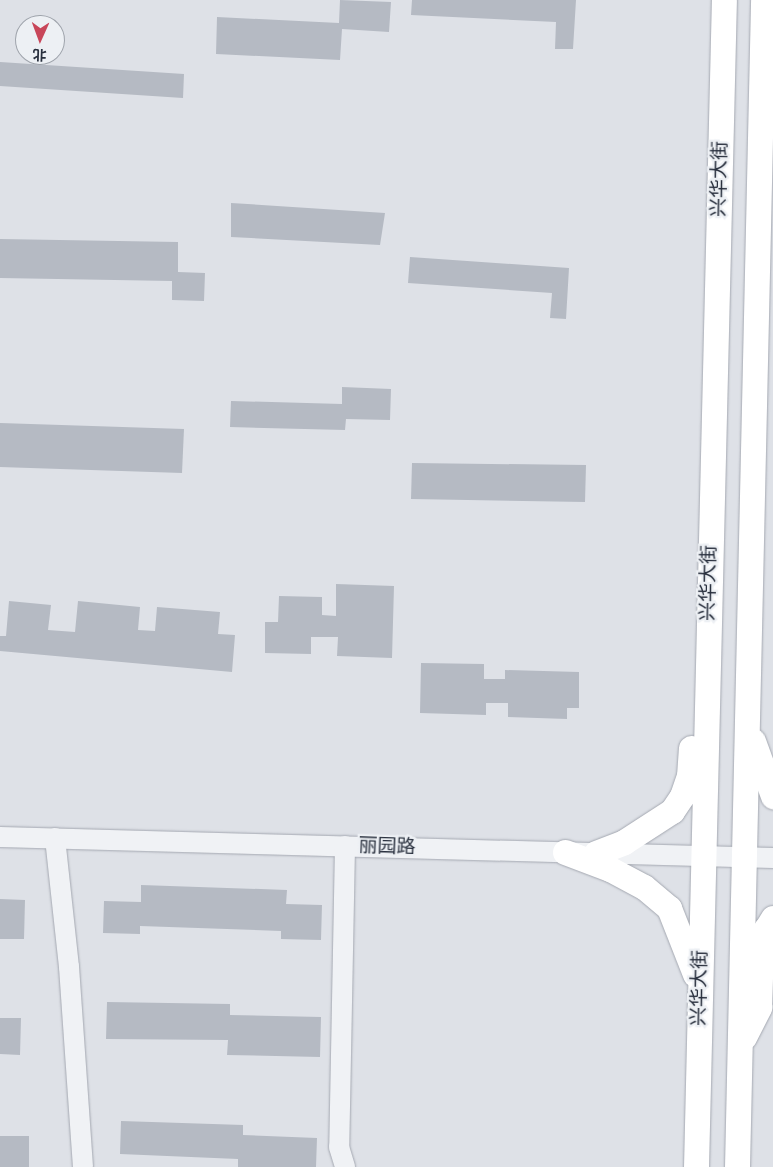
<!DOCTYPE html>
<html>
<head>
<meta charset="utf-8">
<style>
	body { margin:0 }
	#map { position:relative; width:773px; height:1167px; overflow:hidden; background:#dee1e7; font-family:Karla,"Noto Sans SC",sans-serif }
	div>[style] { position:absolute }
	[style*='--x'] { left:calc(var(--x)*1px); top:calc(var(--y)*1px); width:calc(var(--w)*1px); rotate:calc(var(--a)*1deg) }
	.building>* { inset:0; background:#b5bac3 }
	.roads { filter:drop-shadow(0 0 1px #a4a8b1) drop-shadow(0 0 1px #a4a8b1) }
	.minor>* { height:20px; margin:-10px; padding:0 10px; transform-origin:10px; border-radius:10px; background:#f0f2f5 }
	.major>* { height:25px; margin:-12.5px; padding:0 12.5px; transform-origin:12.5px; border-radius:12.5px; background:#fff }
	span { translate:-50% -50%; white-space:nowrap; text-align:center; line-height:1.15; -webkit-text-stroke:4.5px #edf0f4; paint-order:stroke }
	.street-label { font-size:19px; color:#282f3d }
	.north { position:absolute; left:15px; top:15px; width:50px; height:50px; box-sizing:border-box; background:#edf0f4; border:1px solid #9ea3ab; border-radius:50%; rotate:182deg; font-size:14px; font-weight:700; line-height:20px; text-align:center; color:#282f3d }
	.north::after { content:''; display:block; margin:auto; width:18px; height:22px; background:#c84659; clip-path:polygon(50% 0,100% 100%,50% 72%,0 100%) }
</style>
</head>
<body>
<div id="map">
	<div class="building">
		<i style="clip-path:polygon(340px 0,391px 2px,389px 32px,342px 29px,340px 60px,216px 54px,217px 17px,339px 23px)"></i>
		<i style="clip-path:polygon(412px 0,576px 0,573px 49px,555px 49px,556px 22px,411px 15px)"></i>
		<i style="clip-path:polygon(0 62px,184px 74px,183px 98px,0 86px)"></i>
		<i style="clip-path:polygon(231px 203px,385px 213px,380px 245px,231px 237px)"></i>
		<i style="clip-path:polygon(0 239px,178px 242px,178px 272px,205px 273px,204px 301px,172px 300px,172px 281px,0 278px)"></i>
		<i style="clip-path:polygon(410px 257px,569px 268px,566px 319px,550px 318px,552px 293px,408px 283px)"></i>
		<i style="clip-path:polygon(342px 387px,391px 389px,390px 420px,346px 419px,345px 430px,230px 427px,231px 401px,342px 404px)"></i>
		<i style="clip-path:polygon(0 423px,184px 429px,182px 473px,0 467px)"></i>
		<i style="clip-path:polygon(412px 463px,586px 465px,585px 502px,411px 499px)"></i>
		<i style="clip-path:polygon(336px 584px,394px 586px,392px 658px,337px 656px,338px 637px,311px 637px,311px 654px,265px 653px,265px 622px,278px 622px,279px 596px,322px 597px,322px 615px,336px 616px)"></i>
		<i style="clip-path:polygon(9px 601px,51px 605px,48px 630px,75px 632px,78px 601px,140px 607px,138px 630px,155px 631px,157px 607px,220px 612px,218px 634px,235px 635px,232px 672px,0 651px,0 636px,6px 636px)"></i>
		<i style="clip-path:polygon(421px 663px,484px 664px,484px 679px,505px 679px,505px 670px,579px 672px,579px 708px,567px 708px,567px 719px,508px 717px,508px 703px,486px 703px,486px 715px,420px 713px)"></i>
		<i style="clip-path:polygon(141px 885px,287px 890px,286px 904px,322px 905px,321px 940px,281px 939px,281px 931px,140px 926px,140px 934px,103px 933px,104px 901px,141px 902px)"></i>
		<i style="clip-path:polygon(0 899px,25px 900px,24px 939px,0 939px)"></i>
		<i style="clip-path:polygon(107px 1002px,230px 1004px,230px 1015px,321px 1017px,320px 1057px,227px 1055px,228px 1040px,106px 1039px)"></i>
		<i style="clip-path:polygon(0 1018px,21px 1018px,20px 1055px,0 1054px)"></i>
		<i style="clip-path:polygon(121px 1121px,243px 1125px,243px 1135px,317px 1138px,316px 1167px,238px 1167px,238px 1159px,120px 1154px)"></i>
		<i style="clip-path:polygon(0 1136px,29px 1136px,29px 1167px,0 1167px)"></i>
	</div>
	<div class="roads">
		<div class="minor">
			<i style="--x:0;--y:837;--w:773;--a:1.56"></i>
			<i style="--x:55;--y:838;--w:130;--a:83.8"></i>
			<i style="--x:69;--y:967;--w:200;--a:86"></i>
			<i style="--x:345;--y:846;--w:301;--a:91.1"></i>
			<i style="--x:339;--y:1147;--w:21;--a:73"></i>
		</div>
		<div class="major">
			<i style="--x:753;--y:741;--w:59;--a:70"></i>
			<i style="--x:565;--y:852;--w:48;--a:20.7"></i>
			<i style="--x:610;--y:869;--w:38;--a:28"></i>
			<i style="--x:644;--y:887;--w:33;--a:40"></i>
			<i style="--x:669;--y:908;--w:71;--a:68.5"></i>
			<i style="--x:596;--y:853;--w:30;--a:-21"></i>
			<i style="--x:624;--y:842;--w:57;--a:-32.9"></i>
			<i style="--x:672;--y:811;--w:18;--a:-56"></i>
			<i style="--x:682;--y:796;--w:21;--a:-71"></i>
			<i style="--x:689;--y:776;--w:28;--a:-86"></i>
			<i style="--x:744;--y:1037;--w:34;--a:-63"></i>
			<i style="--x:759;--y:1007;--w:57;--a:-88"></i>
			<i style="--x:761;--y:950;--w:22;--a:-77"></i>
			<i style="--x:766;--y:929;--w:13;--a:-58"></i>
			<i style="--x:696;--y:1167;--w:1167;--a:-88.63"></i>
			<i style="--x:737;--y:1167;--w:1167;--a:-88.72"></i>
		</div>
	</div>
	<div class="street-label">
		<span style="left:720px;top:179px;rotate:-89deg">兴华大街</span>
		<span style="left:709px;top:583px;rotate:-89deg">兴华大街</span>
		<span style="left:387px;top:847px;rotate:2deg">丽园路</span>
		<span style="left:700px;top:988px;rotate:-89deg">兴华大街</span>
	</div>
	<div class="north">北</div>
</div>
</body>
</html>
